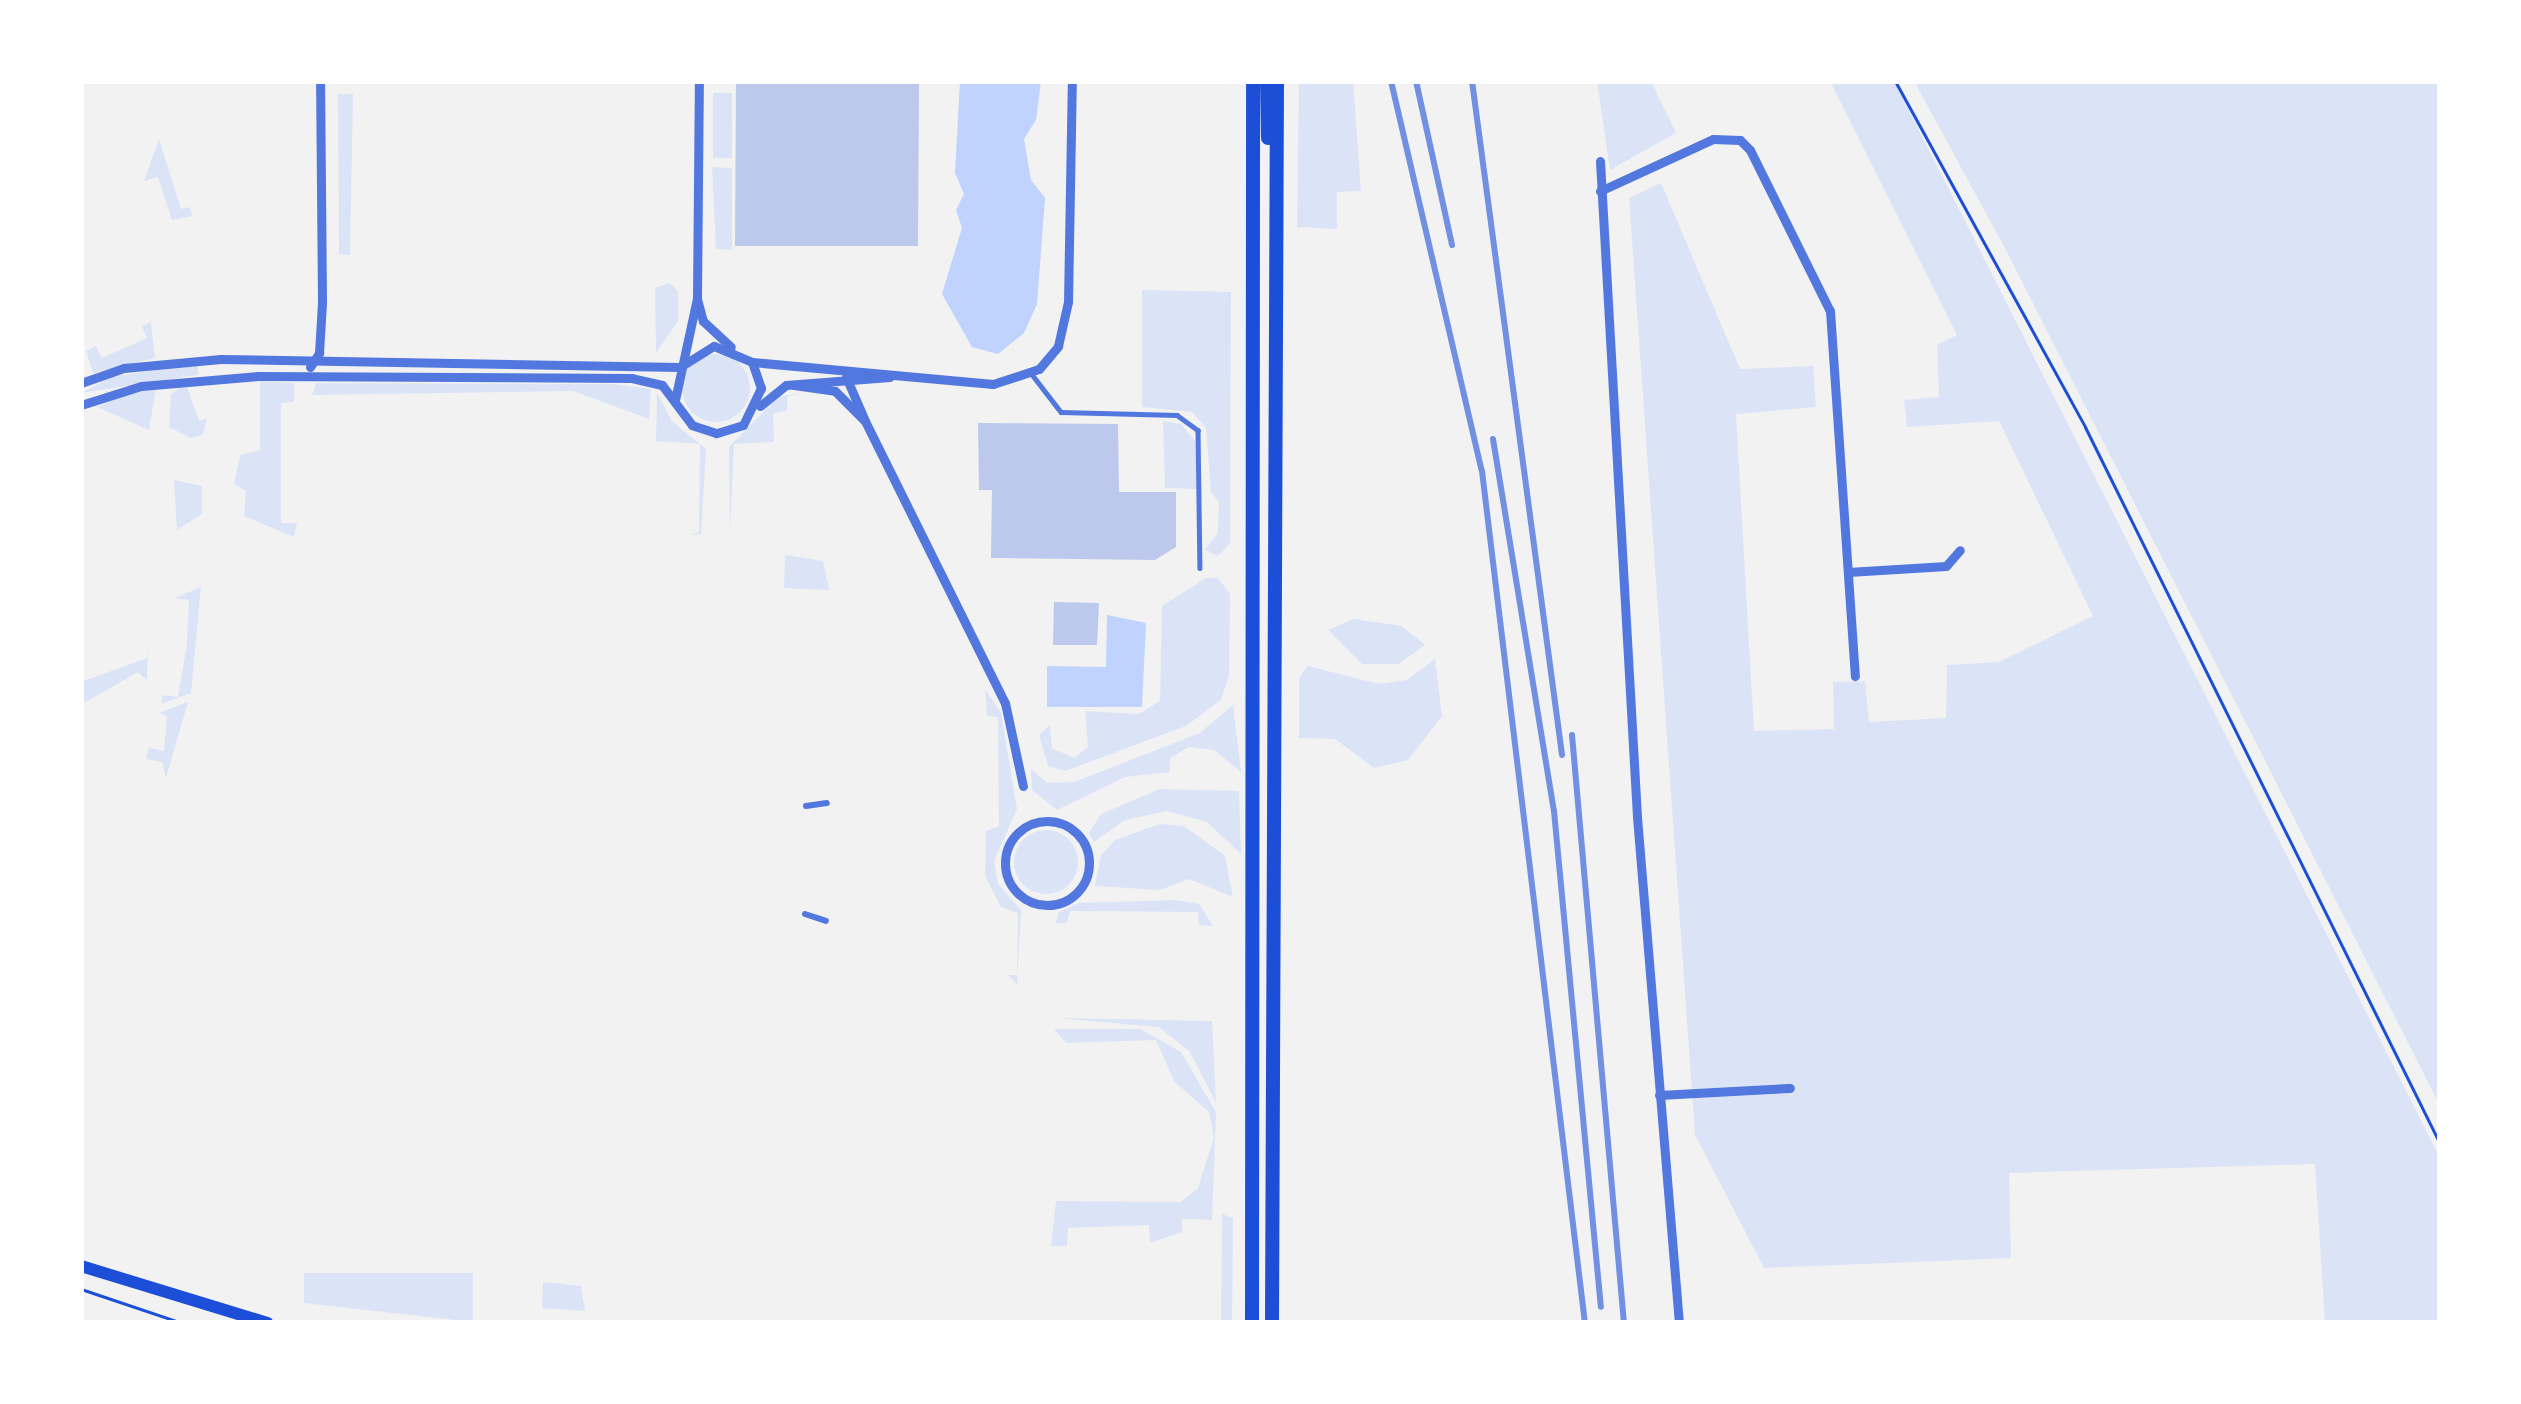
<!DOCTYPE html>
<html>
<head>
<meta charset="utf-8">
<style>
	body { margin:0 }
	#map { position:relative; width:2521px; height:1404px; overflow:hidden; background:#f2f2f2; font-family:Raleway,sans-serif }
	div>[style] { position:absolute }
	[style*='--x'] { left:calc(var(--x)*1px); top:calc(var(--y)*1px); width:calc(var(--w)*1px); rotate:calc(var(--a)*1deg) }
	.green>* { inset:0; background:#dbe4f7 }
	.round { border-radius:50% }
	.water>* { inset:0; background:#bfd3fe }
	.building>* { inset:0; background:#bdc9ec }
	.path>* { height:3px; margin:-1.5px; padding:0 1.5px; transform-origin:1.5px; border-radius:1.5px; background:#1d4ed8 }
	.service>* { height:4.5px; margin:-2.25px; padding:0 2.25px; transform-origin:2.25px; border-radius:2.25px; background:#5277de }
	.pedestrian>* { height:6px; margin:-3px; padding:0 3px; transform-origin:3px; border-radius:3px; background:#5277de }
	.minor>* { height:9px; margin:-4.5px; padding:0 4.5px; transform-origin:4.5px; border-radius:4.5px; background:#5277de }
	.minor>.ring { margin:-4.5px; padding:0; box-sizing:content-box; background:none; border:9px solid #5277de; border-radius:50% }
	.secondary>* { height:12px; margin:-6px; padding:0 6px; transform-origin:6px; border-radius:6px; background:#1d4ed8 }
	.primary>* { height:14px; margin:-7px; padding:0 7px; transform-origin:7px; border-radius:7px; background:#1d4ed8 }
	.rail>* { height:6px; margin:-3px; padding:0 3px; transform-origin:3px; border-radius:3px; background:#7290e2 }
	span { translate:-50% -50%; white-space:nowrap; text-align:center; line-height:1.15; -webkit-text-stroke:12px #fff; paint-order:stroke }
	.frame { position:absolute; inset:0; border:84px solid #fff; pointer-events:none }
</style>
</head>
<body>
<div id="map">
	<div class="green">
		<i style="clip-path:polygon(1299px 81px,1353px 81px,1361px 191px,1337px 192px,1337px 229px,1297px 227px)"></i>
		<i style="clip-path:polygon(1597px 81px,1651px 81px,1676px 133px,1610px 170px)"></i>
		<i style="clip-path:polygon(1830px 81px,1894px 81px,2440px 1158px,2438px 1323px,2325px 1323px,2315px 1164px,2009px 1173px,2011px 1258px,1764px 1268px,1695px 1135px,1629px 198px,1661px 183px,1740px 369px,1813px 366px,1816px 407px,1736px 414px,1754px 731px,1834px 729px,1833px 682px,1865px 681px,1869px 722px,1946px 718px,1947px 665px,1999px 662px,2093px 616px,1999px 421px,1907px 427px,1904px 400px,1939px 397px,1937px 345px,1957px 335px)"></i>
		<i style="clip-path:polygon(1914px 81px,2440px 81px,2440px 1106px,2007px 252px)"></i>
		<i style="clip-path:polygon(713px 93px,732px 93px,732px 158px,713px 158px)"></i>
		<i style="clip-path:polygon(338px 94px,353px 94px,350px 255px,339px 254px)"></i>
		<i style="clip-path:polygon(159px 139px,181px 209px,190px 207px,192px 216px,172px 220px,158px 177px,144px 181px)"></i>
		<i style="clip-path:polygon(712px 167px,732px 168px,732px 250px,716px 249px)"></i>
		<i style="clip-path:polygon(669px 283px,678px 291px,678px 321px,656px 353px,655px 288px)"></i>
		<i style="clip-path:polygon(1142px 290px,1231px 292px,1230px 543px,1218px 556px,1205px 550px,1218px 533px,1219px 502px,1211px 492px,1206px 428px,1192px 412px,1142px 407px)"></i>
		<i style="clip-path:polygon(151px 322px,155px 358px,93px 373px,86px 351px,96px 346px,102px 358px,147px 338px,142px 327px)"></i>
		<i class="round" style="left:682px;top:354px;width:68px;height:68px"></i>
		<i style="clip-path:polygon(198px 363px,198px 375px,81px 393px,112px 377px)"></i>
		<i style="clip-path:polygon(260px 381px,294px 383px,294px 402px,281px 403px,281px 523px,297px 523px,294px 537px,244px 516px,246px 491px,234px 484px,240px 455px,260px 450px)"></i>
		<i style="clip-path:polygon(316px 383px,612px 384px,651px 389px,649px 419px,573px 391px,312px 395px)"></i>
		<i style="clip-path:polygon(186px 384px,199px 421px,207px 418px,203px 435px,191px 438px,169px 427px,171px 394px)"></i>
		<i style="clip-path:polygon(156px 389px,149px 430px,97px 407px,124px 395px)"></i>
		<i style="clip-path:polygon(657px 393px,672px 421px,706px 449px,701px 534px,690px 535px,699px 532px,700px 444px,656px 441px)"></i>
		<i style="clip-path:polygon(800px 393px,787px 397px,787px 411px,773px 413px,774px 442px,734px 444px,730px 533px,729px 447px,778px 397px)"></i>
		<i style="clip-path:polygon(1163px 421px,1181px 424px,1196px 442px,1196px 489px,1165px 488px)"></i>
		<i style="clip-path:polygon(174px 480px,202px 486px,202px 514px,177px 530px)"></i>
		<i style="clip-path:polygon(785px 555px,823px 561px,829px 590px,784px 588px)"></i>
		<i style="clip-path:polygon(1206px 578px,1218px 578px,1230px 594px,1229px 675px,1221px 700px,1186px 726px,1065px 771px,1048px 766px,1039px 735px,1050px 725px,1052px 748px,1074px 758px,1088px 747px,1085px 711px,1139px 714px,1160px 701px,1162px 606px)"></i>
		<i style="clip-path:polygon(201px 587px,191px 693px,161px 704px,163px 695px,178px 697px,187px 643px,189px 600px,175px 598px)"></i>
		<i style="clip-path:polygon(1354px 619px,1402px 626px,1425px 645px,1399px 664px,1362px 664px,1328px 630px)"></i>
		<i style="clip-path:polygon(148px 646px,147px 680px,138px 672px,84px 703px,81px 682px,147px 658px)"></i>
		<i style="clip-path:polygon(1435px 659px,1442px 716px,1408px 760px,1374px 768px,1335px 739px,1299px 738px,1299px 678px,1308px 666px,1379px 684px,1407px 680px)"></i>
		<i style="clip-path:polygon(985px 689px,1001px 713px,1017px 809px,994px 861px,998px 884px,1021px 910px,1017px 984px,1008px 975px,1017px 975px,1018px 913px,1001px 907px,985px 876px,986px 831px,999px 826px,998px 717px,987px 716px)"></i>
		<i style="clip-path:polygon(188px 702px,166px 778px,162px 762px,146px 759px,149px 748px,164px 751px,167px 716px,159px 713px)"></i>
		<i style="clip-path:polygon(1233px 705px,1241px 772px,1214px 750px,1189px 747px,1170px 758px,1170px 772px,1125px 777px,1057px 810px,1032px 790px,1031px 769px,1047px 783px,1074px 782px,1200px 733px)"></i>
		<i style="clip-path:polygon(1160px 789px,1239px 791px,1241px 854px,1207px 822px,1167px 811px,1125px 820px,1094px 842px,1089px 833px,1101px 814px)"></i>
		<i style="clip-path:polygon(1160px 824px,1184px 826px,1225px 856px,1233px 897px,1189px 879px,1160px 890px,1095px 886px,1101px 855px,1115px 840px)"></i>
		<i class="round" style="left:1014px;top:830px;width:64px;height:64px"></i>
		<i style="clip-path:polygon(1174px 900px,1199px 904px,1213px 926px,1199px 925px,1198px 912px,1070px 911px,1067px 923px,1055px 924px,1059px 912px,1079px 903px)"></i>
		<i style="clip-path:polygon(1057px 1018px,1212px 1021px,1216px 1103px,1190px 1052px,1159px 1027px)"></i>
		<i style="clip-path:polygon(1054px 1029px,1140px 1029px,1181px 1052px,1216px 1112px,1212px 1220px,1182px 1219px,1182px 1232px,1150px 1243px,1149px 1225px,1068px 1228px,1067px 1246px,1051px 1246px,1056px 1201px,1180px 1202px,1198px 1188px,1214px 1137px,1209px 1112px,1174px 1081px,1156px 1040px,1066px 1043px)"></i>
		<i style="clip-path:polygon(1222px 1214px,1233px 1218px,1232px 1323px,1221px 1323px)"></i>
		<i style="clip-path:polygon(304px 1273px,473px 1273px,473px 1322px,304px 1303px)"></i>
		<i style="clip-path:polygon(543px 1282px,581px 1286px,585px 1311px,542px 1308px)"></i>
	</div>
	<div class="water">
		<i style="clip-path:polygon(960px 81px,1041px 81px,1036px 120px,1024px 139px,1031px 180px,1045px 198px,1037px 304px,1024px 333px,998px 354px,972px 347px,942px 294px,962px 228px,956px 210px,964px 194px,955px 173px)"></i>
		<i style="clip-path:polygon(1107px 615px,1146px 623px,1142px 707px,1047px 707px,1047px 666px,1106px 667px)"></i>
	</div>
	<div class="building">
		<i style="clip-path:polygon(736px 82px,919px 83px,918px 246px,735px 246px)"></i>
		<i style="clip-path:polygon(978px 423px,1118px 424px,1119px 492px,1176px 492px,1176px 547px,1155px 560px,991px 558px,992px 490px,979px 490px)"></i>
		<i style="clip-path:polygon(1054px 602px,1099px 603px,1097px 645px,1053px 645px)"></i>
	</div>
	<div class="path">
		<i style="--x:1895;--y:81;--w:395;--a:61.2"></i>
		<i style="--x:2085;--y:427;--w:800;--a:63.66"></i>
		<i style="--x:81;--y:1289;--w:107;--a:18.6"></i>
	</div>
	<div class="service">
		<i style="--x:1031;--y:373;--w:49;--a:52.4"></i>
		<i style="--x:1061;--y:412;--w:116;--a:1.5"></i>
		<i style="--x:1177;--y:415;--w:26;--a:36"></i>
		<i style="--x:1198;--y:430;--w:138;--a:89.2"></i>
	</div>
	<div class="pedestrian">
		<i style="--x:806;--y:806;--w:21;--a:-8"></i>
		<i style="--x:805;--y:914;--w:22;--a:18"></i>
	</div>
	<div class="minor">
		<i style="--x:1600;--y:161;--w:657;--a:86.77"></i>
		<i style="--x:1637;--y:817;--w:508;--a:85.26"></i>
		<i style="--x:1600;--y:191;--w:124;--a:-24.7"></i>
		<i style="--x:1713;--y:139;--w:27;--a:2"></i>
		<i style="--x:1740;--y:140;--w:14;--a:45"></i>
		<i style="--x:1750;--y:150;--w:180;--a:63.6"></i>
		<i style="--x:1830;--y:311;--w:366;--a:86.1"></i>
		<i style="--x:697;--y:299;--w:23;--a:75"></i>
		<i style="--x:703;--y:321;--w:38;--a:43"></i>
		<i style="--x:752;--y:362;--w:242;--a:5.2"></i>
		<i style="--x:993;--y:384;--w:48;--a:-18.1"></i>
		<i style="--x:1039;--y:369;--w:30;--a:-50"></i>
		<i style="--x:1058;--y:346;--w:45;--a:-77.2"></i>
		<i style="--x:1068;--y:302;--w:221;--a:-89"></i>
		<i style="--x:310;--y:367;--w:17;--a:-57"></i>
		<i style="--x:319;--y:353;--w:51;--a:-86.6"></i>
		<i style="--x:322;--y:302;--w:221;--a:-90.5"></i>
		<i style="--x:846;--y:377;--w:48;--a:66.6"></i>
		<i style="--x:81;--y:383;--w:46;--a:-19.2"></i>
		<i style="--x:124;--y:368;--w:97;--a:-5.3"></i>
		<i style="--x:221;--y:359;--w:459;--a:1"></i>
		<i style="--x:680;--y:367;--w:40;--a:-32"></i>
		<i style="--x:714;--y:346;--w:41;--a:22.8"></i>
		<i style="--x:752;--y:362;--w:28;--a:71"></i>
		<i style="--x:761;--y:388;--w:41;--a:115.9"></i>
		<i style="--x:743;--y:425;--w:28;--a:163"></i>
		<i style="--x:716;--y:433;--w:25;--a:-162"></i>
		<i style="--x:692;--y:425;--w:50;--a:-126.9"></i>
		<i style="--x:662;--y:385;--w:31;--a:-167"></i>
		<i style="--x:632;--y:378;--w:374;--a:-179.7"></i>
		<i style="--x:258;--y:376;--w:117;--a:175.1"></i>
		<i style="--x:141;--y:386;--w:63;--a:162.4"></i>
		<i style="--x:794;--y:385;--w:41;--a:8.3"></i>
		<i style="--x:835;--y:391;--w:42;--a:45"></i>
		<i style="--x:865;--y:421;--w:315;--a:63.6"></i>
		<i style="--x:1005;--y:703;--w:85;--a:77.8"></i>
		<i style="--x:675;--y:400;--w:104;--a:-77.8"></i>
		<i style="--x:697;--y:298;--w:217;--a:-89.5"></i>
		<i style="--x:760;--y:406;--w:33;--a:-39"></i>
		<i style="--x:786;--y:385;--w:104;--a:-4.4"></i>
		<i style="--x:1848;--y:572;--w:98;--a:-3.5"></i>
		<i style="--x:1946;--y:566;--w:21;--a:-49"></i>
		<i class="ring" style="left:1005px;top:821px;width:75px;height:75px"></i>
		<i style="--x:1659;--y:1095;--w:131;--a:-3.1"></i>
	</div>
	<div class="secondary">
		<i style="--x:81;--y:1266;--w:195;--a:17"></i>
	</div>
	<div class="primary">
		<i style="--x:1267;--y:81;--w:57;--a:89"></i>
		<i style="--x:1252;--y:1323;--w:1242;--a:-89.95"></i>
		<i style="--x:1272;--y:1323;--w:1242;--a:-89.77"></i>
	</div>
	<div class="rail">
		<i style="--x:1391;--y:81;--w:400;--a:76.9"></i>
		<i style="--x:1482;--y:471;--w:858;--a:83.11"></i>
		<i style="--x:1416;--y:81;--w:168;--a:77.6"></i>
		<i style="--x:1472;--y:81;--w:680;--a:82.39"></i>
		<i style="--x:1493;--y:439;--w:377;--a:80.7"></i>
		<i style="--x:1554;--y:811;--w:498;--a:84.6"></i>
		<i style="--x:1572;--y:735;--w:590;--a:84.95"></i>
	</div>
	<div class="frame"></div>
</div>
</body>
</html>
